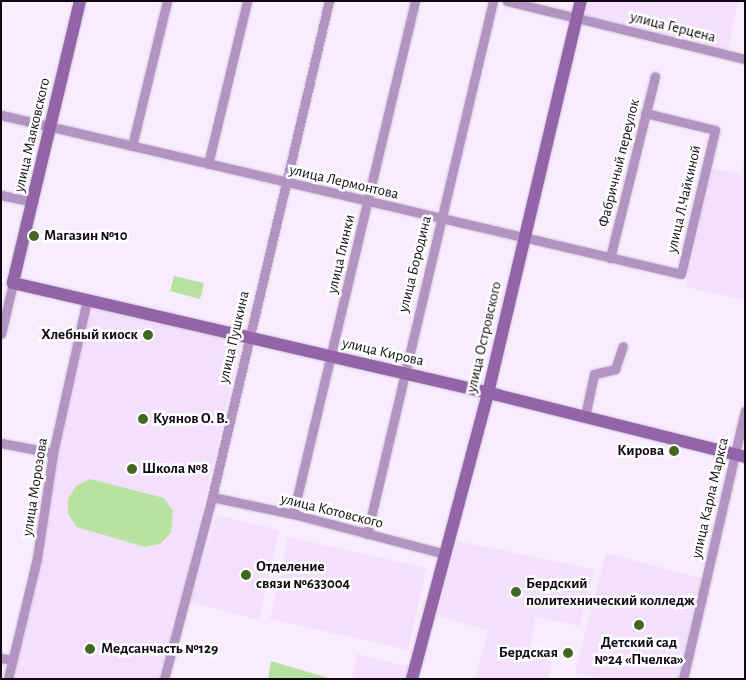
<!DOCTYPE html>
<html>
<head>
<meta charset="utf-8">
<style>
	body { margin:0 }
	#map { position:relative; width:746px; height:680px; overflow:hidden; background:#f8ecfe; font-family:"Alegreya Sans",sans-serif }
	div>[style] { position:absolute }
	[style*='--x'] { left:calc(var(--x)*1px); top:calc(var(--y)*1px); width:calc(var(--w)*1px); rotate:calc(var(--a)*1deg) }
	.built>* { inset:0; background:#f4e0fd }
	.green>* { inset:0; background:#b9e1a0 }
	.roads { filter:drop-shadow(0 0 1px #d3c8d8) drop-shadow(0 0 1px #d3c8d8) }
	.street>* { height:9px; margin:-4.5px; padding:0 4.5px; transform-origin:4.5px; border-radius:4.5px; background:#b393c2 }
	.secondary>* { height:12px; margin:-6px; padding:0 6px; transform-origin:6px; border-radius:6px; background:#9464a9 }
	.dots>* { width:14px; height:14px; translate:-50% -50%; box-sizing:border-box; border:2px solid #fefefe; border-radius:50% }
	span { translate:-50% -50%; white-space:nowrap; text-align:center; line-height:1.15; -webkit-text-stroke:5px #fefefe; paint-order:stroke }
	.street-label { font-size:15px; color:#100913 }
	.poi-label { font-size:15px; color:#100913; font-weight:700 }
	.left { translate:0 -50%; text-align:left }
	.right { translate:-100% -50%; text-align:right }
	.frame { position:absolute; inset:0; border:2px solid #100913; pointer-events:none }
</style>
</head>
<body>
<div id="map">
	<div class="built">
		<i style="clip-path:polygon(587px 1px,738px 1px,728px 50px,584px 16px)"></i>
		<i style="clip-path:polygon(745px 157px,745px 300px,686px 287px,711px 168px,741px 174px)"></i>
		<i style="clip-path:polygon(91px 305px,241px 341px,225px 413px,176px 620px,159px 679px,6px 679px)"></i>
		<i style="clip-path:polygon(217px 515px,279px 530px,259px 620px,190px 602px)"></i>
		<i style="clip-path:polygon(288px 537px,427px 568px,408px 650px,270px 619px)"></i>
		<i style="clip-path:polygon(457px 541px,594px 569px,580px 626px,536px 617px,529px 649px,552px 661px,548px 679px,474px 679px,489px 631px,437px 615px)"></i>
		<i style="clip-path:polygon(606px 553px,701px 578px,679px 679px,602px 679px,575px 672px)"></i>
		<i style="clip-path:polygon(357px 654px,409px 667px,406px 679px,352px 679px)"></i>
	</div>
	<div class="green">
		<i style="clip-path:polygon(174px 276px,204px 283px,200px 299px,170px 291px)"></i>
		<i style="clip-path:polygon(90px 479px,164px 498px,173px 511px,171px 533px,160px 544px,145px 547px,77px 527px,68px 514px,68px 499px,76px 486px)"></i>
		<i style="clip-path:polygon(271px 661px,332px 679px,268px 679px)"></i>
	</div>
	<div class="roads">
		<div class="street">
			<i style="--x:507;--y:1;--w:245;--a:13.7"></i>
			<i style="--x:1;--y:115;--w:698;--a:13.16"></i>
			<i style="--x:681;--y:274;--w:148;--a:-76.7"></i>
			<i style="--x:715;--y:130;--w:72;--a:-166.3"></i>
			<i style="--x:132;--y:146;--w:149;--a:-76.4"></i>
			<i style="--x:208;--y:164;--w:168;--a:-76.5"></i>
			<i style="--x:1;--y:195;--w:33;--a:12"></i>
			<i style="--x:610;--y:258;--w:187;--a:-76.1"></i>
			<i style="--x:1;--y:334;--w:52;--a:-76.8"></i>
			<i style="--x:585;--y:416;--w:43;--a:-77.9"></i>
			<i style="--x:594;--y:374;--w:22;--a:-13"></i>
			<i style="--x:615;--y:369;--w:24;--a:-71"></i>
			<i style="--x:1;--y:443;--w:53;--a:10.9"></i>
			<i style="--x:212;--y:497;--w:83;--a:11.9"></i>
			<i style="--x:293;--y:514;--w:157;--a:14.7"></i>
			<i style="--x:293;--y:514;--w:527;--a:-76.62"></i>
			<i style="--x:367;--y:534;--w:548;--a:-76.7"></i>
			<i style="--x:1;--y:658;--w:11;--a:10"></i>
			<i style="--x:8;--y:679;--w:124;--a:-76.5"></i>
			<i style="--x:37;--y:558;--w:106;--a:-81.3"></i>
			<i style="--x:53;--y:453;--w:157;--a:-77.5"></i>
			<i style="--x:164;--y:679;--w:188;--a:-75.2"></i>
			<i style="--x:212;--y:497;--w:510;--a:-76.73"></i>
			<i style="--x:683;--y:679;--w:275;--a:-77"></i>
		</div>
		<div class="secondary">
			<i style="--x:80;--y:1;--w:290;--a:103.4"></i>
			<i style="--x:13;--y:283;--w:497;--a:13"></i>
			<i style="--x:497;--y:395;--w:256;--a:14"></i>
			<i style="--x:412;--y:679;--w:296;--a:-75.1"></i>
			<i style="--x:488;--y:393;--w:403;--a:-76.7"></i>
		</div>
	</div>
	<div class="dots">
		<i style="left:34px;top:236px;background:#416823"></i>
		<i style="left:148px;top:335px;background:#416823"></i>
		<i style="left:143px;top:419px;background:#416823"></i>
		<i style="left:674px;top:451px;background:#416823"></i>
		<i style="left:132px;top:469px;background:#416823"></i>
		<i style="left:246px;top:575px;background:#416823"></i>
		<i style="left:516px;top:592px;background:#416823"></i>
		<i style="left:639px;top:625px;background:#416823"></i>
		<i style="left:90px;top:649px;background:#416823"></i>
		<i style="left:568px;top:653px;background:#416823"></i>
	</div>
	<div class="street-label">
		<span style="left:673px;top:27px;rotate:14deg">улица Герцена</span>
		<span style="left:32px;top:135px;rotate:-77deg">улица Маяковского</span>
		<span style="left:619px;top:163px;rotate:-76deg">Фабричный переулок</span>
		<span style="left:344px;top:182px;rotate:13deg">улица Лермонтова</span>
		<span style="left:684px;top:199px;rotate:-77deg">улица Л.Чайкиной</span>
		<span style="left:341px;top:254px;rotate:-77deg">улица Глинки</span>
		<span style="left:415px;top:264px;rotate:-76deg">улица Бородина</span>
		<span style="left:234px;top:337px;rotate:-77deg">улица Пушкина</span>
		<span style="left:484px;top:337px;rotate:-77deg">улица Островского</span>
		<span style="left:383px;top:352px;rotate:13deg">улица Кирова</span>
		<span style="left:35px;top:487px;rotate:-81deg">улица Морозова</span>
		<span style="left:710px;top:498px;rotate:-77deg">улица Карла Маркса</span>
		<span style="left:332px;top:511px;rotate:14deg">улица Котовского</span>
	</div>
	<div class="poi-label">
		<span class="left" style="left:44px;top:236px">Магазин №10</span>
		<span class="right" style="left:138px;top:335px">Хлебный киоск</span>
		<span class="left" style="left:153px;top:419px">Куянов О. В.</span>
		<span class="right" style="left:664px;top:451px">Кирова</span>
		<span class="left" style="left:142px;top:469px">Школа №8</span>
		<span class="left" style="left:256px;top:575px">Отделение<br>связи №633004</span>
		<span class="left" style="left:526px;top:592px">Бердский<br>политехнический колледж</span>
		<span style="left:639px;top:651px">Детский сад<br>№24 «Пчелка»</span>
		<span class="left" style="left:101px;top:649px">Медсанчасть №129</span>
		<span class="right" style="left:558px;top:653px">Бердская</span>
	</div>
	<div class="frame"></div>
</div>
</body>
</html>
